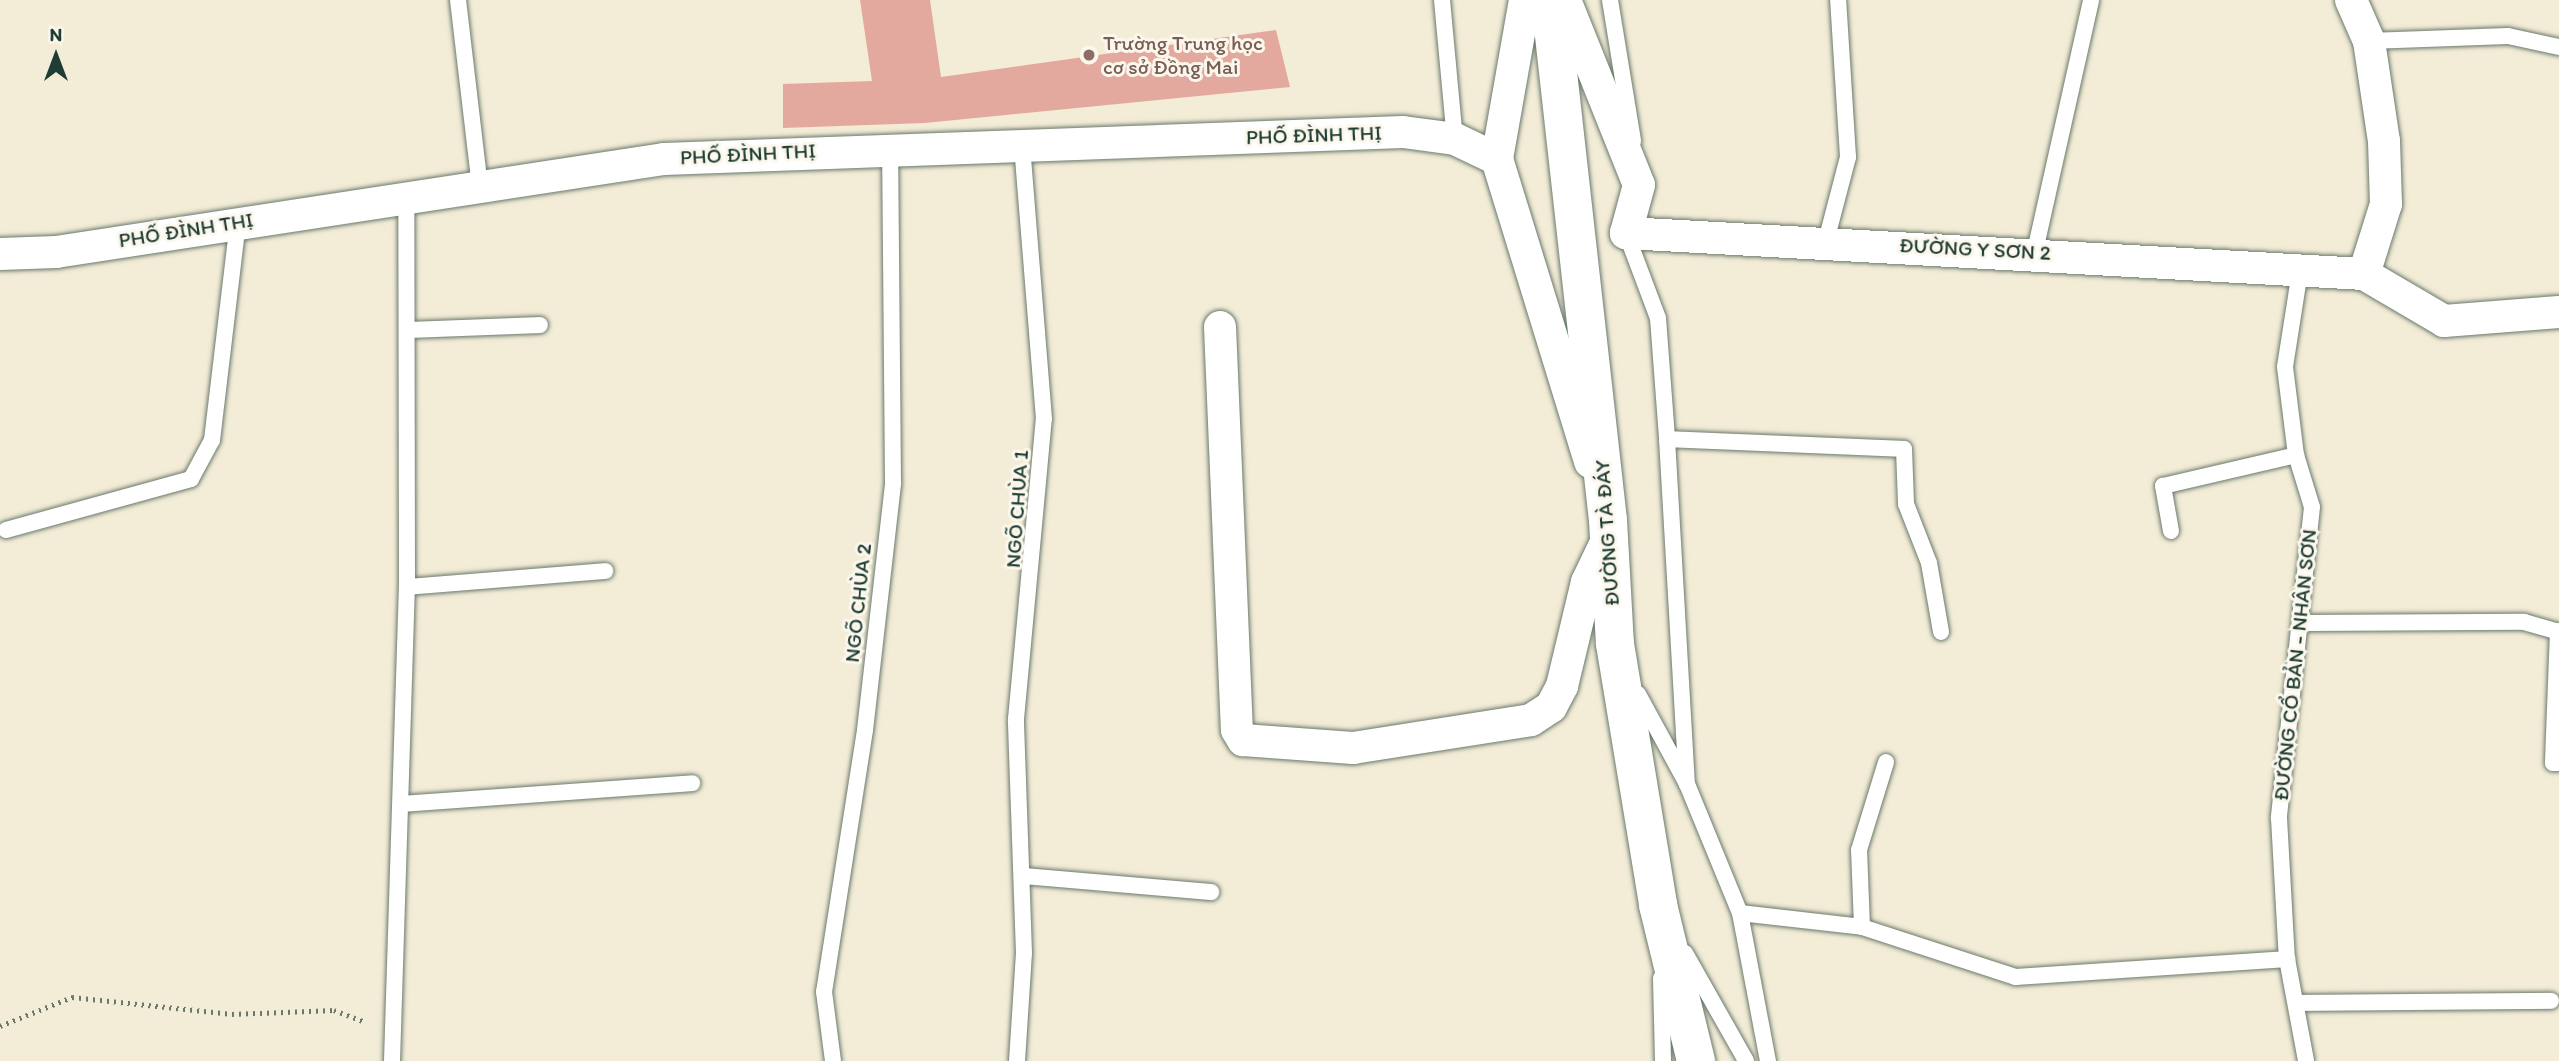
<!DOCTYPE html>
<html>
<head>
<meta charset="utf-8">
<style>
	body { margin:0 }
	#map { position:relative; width:2559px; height:1061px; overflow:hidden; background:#f3ecd6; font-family:Itim,sans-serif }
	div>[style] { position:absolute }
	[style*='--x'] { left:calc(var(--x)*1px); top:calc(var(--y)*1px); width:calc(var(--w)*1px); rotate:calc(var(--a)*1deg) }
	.building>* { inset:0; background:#e3a99e }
	.path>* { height:4.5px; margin-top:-2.25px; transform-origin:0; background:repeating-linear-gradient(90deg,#697a6d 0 2px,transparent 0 7px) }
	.roads { filter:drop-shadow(0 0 2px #697a6d) drop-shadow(0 0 2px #697a6d) }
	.lane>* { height:16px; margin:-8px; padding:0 8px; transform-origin:8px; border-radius:8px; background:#fff }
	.street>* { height:32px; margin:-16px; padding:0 16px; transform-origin:16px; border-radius:16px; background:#fff }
	.secondary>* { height:38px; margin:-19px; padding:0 19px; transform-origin:19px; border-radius:19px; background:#fff }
	.dots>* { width:19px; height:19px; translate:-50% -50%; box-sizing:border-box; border:4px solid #fbf7ec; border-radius:50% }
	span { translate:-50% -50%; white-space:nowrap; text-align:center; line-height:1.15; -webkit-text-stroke:6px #fbf7ec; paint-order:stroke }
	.education-label { font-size:21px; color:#785e54 }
	.left { translate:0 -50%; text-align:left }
	.street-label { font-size:21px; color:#1f3d34 }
	.north { position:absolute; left:21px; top:21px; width:70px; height:70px; -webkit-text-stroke:5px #fbf7ec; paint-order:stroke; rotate:0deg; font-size:19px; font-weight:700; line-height:28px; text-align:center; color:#1f3d34 }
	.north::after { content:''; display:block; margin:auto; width:24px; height:32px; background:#1f3d34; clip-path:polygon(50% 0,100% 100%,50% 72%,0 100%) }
</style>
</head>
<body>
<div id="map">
	<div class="building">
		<i style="clip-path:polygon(860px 0,930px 0,941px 77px,1276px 30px,1290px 87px,925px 123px,783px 128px,783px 84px,872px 81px)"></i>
	</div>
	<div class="path">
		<i style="--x:0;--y:1026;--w:78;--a:-21.9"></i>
		<i style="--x:72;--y:997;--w:161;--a:6.1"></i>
		<i style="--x:232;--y:1014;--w:102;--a:-2.2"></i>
		<i style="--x:334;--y:1010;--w:34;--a:21"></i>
	</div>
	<div class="roads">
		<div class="lane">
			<i style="--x:458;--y:0;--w:189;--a:83.3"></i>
			<i style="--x:1442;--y:0;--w:140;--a:84.7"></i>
			<i style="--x:1610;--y:0;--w:143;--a:80.7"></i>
			<i style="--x:2369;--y:41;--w:139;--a:-2.1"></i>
			<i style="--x:2508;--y:36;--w:52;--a:12.2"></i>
			<i style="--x:1626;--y:233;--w:91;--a:69.4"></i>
			<i style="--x:1658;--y:318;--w:121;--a:85.7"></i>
			<i style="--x:1667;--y:439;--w:237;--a:2.4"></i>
			<i style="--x:1904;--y:449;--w:55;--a:87.9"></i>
			<i style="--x:1906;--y:504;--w:63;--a:68.7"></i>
			<i style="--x:1929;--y:563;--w:70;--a:80.1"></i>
			<i style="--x:1826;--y:241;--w:87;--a:-75.3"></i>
			<i style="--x:1848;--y:157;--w:157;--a:-93.6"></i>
			<i style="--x:2035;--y:251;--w:257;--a:-77.4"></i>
			<i style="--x:2300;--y:271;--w:97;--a:98.9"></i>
			<i style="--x:2285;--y:367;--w:89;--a:82.9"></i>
			<i style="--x:2296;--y:455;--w:54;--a:72.9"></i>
			<i style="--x:2312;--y:507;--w:313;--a:96.1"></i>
			<i style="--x:2279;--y:818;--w:141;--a:86.8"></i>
			<i style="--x:2287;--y:959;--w:104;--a:79.4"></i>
			<i style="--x:410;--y:330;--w:130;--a:-2.2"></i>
			<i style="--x:1667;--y:439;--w:346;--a:86.7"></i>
			<i style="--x:6;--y:530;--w:192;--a:-15.4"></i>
			<i style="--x:191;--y:479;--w:44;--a:-61.7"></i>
			<i style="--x:212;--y:440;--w:221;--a:-83.2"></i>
			<i style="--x:2171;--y:531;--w:46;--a:-100.1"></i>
			<i style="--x:2163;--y:486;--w:137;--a:-13.1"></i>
			<i style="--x:407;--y:587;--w:199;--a:-4.6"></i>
			<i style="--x:2304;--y:623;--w:220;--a:-0.3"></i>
			<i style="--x:2524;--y:622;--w:36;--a:16"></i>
			<i style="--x:2558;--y:631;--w:132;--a:92.2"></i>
			<i style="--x:2553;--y:763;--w:6;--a:0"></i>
			<i style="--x:1638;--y:694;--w:102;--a:61.4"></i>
			<i style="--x:1687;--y:784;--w:139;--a:67.7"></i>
			<i style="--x:1740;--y:913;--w:151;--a:79.3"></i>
			<i style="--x:402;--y:804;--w:291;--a:-4.1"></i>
			<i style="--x:1023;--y:876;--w:189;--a:4.9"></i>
			<i style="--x:1740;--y:913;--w:123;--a:6.5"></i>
			<i style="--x:1862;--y:927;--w:162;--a:18"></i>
			<i style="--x:2016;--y:977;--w:272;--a:-3.8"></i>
			<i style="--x:1862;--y:927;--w:77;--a:-92.2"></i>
			<i style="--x:1859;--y:850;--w:92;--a:-72.9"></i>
			<i style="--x:1685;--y:953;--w:124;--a:60.5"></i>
			<i style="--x:1661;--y:978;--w:83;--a:88.6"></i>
			<i style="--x:2299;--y:1003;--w:252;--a:-0.5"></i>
			<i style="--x:392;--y:1061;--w:474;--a:-88.2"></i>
			<i style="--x:407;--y:587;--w:386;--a:-90.1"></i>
			<i style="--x:833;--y:1061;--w:70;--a:-97.4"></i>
			<i style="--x:824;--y:992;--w:265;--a:-81.1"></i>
			<i style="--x:865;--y:730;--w:249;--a:-83.5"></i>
			<i style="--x:893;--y:483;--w:337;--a:-90.5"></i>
			<i style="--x:1017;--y:1061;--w:108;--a:-86.3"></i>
			<i style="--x:1024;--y:953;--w:234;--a:-92"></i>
			<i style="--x:1016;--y:719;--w:301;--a:-84.7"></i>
			<i style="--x:1044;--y:419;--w:275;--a:-94.6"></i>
		</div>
		<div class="street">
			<i style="--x:1525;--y:0;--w:161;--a:100"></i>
			<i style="--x:1497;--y:159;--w:317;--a:72.9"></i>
			<i style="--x:1565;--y:0;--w:199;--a:68.2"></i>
			<i style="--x:1639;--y:185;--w:50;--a:105.2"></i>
			<i style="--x:1626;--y:233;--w:739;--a:3.18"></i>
			<i style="--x:2364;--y:274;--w:93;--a:30.4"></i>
			<i style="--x:2444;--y:321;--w:115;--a:-4.5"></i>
			<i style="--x:2351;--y:0;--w:45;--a:66.3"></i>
			<i style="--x:2369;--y:41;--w:101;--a:81.5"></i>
			<i style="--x:2384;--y:141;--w:63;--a:88.2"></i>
			<i style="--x:2386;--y:204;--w:73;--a:107.4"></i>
			<i style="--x:0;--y:254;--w:56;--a:-2"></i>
			<i style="--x:56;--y:252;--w:615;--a:-8.7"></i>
			<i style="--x:664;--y:159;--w:739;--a:-2.09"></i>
			<i style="--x:1403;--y:132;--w:52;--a:7.7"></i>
			<i style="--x:1455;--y:139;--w:47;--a:25.5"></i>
			<i style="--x:1220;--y:327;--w:403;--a:87.6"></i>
			<i style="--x:1237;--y:730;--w:12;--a:59"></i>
			<i style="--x:1243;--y:740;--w:110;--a:4.2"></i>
			<i style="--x:1353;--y:748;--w:180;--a:-8.9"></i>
			<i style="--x:1531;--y:720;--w:24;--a:-33"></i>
			<i style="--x:1551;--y:707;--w:24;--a:-62"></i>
			<i style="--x:1562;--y:686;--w:107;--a:-76.5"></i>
			<i style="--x:1587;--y:582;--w:51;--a:-64.4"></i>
		</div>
		<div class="secondary">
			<i style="--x:1550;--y:0;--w:523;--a:83.64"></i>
			<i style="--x:1608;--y:520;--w:124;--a:86.8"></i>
			<i style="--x:1615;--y:644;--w:265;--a:80.6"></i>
			<i style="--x:1658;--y:905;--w:161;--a:76.3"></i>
		</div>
	</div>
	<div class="dots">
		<i style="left:1089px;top:55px;background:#8d6e63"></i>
	</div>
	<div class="education-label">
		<span class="left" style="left:1103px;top:55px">Trường Trung học<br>cơ sở Đồng Mai</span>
	</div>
	<div class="street-label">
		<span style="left:1314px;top:135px;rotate:-2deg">PHỐ ĐÌNH THỊ</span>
		<span style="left:748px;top:154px;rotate:-3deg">PHỐ ĐÌNH THỊ</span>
		<span style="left:186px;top:230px;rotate:-9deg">PHỐ ĐÌNH THỊ</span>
		<span style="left:1975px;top:249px;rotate:3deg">ĐƯỜNG Y SƠN 2</span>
		<span style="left:1017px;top:509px;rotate:-86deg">NGÕ CHÙA 1</span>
		<span style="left:1607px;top:533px;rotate:-94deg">ĐƯỜNG TÀ ĐÁY</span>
		<span style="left:858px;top:603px;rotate:-84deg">NGÕ CHÙA 2</span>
		<span style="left:2295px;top:665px;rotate:-84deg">ĐƯỜNG CỔ BẢN - NHÂN SƠN</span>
	</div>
	<div class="north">N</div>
</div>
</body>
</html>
